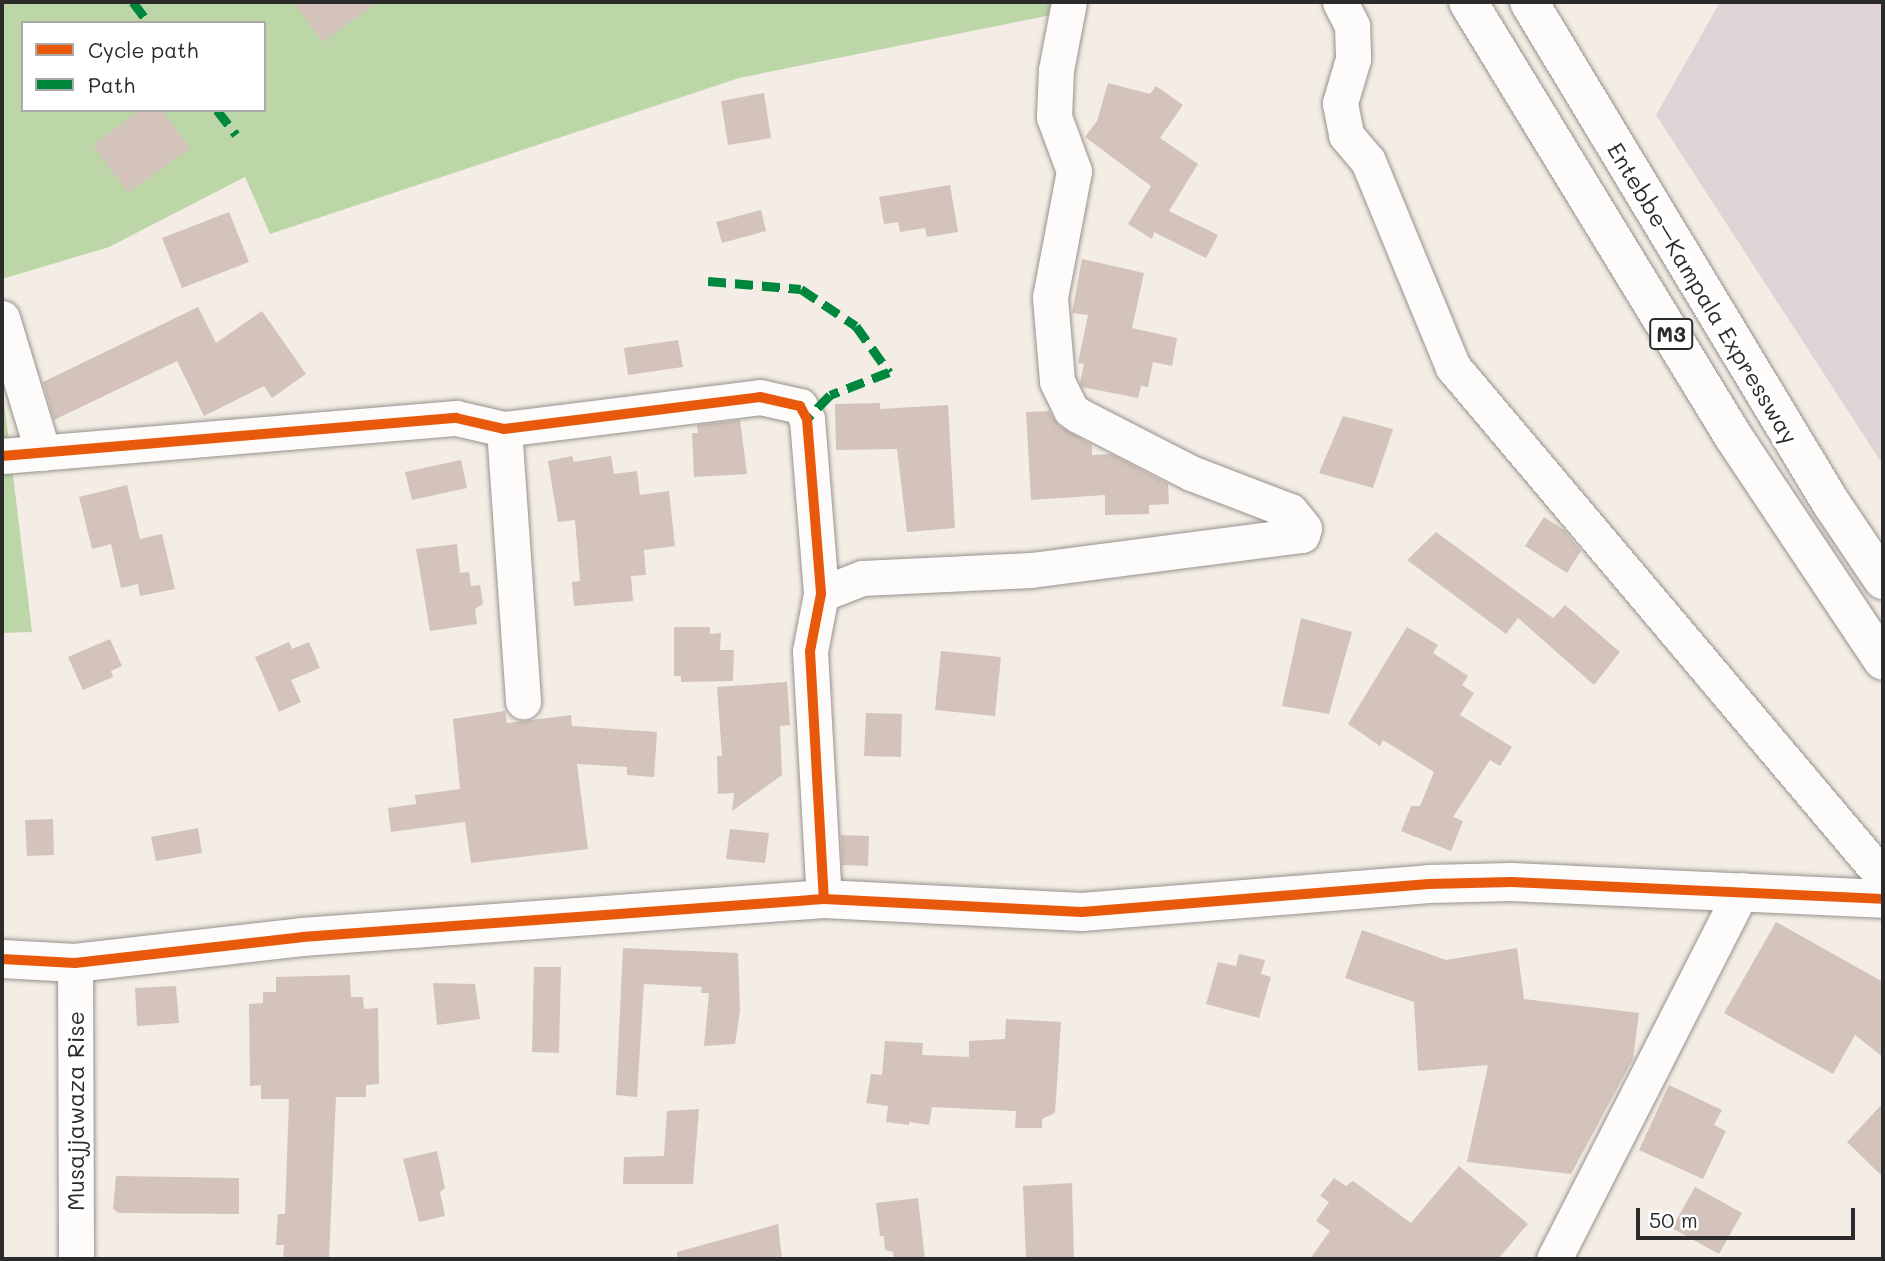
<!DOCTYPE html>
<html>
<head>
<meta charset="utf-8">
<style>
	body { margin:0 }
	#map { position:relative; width:1885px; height:1261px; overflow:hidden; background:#f3ede5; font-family:Mali,sans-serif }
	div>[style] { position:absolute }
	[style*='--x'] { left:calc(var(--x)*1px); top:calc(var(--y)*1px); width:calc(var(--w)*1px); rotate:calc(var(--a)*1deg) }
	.industrial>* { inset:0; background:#e0d3d6 }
	.green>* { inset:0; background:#bdd6a7 }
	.building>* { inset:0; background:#d3c3ba }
	.roads { filter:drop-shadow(0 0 2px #96928e) drop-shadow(0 0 2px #96928e) }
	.minor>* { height:35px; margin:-17.5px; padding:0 17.5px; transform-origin:17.5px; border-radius:17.5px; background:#fdfcfb }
	.tertiary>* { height:38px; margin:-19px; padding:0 19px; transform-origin:19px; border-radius:19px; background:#fdfcfb }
	.motorway>* { height:38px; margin:-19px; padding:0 19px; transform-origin:19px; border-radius:19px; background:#fdfcfb }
	.quiet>* { height:9px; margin-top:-4.5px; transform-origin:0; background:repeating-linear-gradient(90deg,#00873e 0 18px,transparent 0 27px) }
	.cycleway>* { height:10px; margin:-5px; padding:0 5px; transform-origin:5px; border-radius:5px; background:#e8590c }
	span { translate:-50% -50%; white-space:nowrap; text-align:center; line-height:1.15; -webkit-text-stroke:7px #fff; paint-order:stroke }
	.shield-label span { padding:2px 5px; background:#fff; border:2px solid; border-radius:5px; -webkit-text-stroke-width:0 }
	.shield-label { font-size:21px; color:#2b2b2b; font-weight:700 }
	.street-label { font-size:23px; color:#2b2b2b }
	.frame { position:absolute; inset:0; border:4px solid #2b2b2b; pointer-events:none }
	.legend { position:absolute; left:21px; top:21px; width:245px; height:91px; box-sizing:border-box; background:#fff; border:2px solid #aaa; margin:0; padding:9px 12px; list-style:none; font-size:21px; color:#2b2b2b }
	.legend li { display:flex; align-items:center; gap:14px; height:35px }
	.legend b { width:35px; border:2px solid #aaa }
	.scale { position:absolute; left:1636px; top:1208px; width:219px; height:32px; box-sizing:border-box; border:4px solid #2b2b2b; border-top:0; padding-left:9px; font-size:21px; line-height:24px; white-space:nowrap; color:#2b2b2b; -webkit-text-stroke:5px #fff; paint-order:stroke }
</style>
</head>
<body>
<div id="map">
	<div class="industrial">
		<i style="clip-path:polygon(1720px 2px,1883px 2px,1883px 465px,1656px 115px)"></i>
	</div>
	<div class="green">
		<i style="clip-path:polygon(evenodd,2px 2px,1076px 2px,1076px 10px,739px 78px,270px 234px,245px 177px,109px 247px,2px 279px,2px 2px,23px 23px,264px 23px,264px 110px,23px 110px,23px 23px)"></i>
		<i style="clip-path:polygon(2px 384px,32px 632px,2px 633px)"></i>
	</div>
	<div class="building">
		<i style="clip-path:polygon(293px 2px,377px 2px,323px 42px)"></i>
		<i style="clip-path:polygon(1108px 83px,1150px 94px,1156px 86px,1183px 105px,1160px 138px,1198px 164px,1169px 211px,1218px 235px,1206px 258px,1154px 232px,1152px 239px,1128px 224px,1151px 186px,1085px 137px,1097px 121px)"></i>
		<i style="clip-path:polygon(764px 93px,771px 138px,728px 145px,721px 101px)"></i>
		<i style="clip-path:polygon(140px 110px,162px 110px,190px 148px,128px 193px,93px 145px)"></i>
		<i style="clip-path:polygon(950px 185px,958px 232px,927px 237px,925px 228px,900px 232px,898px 222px,884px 224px,879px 197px)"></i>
		<i style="clip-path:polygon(761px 210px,766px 231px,722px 243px,716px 222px)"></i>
		<i style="clip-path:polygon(229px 212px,249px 262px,182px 288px,162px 238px)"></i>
		<i style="clip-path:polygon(1082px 259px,1144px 273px,1132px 328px,1177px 338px,1172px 366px,1153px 362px,1148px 387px,1141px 386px,1138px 398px,1082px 387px,1080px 383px,1084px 364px,1078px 363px,1088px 315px,1072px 313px)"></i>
		<i style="clip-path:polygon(198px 307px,216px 343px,262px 311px,306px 374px,272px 398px,264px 386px,204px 416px,177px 361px,54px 420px,43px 382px)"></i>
		<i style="clip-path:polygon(678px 340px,683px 367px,628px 375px,624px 348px)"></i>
		<i style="clip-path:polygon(880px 403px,880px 409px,948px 405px,955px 528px,907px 532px,897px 449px,836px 450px,835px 404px)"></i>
		<i style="clip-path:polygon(1049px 411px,1059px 426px,1092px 445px,1092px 455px,1111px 454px,1168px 484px,1169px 504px,1149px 505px,1149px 514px,1105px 515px,1105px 495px,1031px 500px,1026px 412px)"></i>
		<i style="clip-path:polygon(1343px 416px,1393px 429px,1373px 488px,1319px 473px)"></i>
		<i style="clip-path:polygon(740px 420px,747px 474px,694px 477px,692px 433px,698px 433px,697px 425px)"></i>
		<i style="clip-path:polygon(572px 456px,574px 462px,611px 456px,614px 474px,637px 471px,640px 495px,669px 491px,675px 546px,644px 550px,646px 575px,631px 576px,633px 601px,574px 606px,572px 582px,580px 581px,575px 520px,558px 522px,548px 461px)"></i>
		<i style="clip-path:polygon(461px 460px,467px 488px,412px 500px,405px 472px)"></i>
		<i style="clip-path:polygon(127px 485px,140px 539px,162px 534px,175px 589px,140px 596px,138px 584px,121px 588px,111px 544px,92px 549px,79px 497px)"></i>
		<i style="clip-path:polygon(1544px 517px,1564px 530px,1581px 551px,1567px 573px,1525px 546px)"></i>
		<i style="clip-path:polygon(1436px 532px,1553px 618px,1565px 605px,1620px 652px,1594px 685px,1518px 618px,1506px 634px,1407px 560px)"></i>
		<i style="clip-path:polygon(457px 544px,460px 573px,469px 572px,471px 586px,480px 585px,483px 604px,475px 609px,477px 624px,430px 631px,416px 549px)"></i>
		<i style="clip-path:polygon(1301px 618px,1352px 632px,1329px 714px,1282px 706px)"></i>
		<i style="clip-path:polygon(674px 627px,710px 627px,710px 634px,721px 633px,720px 650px,734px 650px,733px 681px,681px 682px,681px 676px,674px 676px)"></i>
		<i style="clip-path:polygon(1407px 627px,1438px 645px,1433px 653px,1468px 676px,1462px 685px,1474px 693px,1460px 715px,1512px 747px,1500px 766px,1490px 760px,1453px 817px,1463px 821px,1451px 851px,1401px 831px,1411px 806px,1420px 806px,1434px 772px,1383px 740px,1380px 746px,1348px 724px)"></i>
		<i style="clip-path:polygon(110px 639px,122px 666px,111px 671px,113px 677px,83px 690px,68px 657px)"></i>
		<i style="clip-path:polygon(289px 642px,292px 649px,309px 642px,320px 668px,291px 680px,301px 702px,279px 712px,255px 657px)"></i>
		<i style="clip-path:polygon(941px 651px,1001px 657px,995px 716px,935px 710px)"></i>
		<i style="clip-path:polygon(787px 682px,790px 725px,780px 726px,782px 775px,732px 811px,734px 793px,718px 794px,717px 756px,722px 756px,717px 687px)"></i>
		<i style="clip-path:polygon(505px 711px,507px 723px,571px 715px,572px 726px,657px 732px,654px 777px,627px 775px,627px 767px,577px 764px,588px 849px,471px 863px,465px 822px,391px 832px,388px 808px,416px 804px,415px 795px,460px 789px,453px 719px)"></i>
		<i style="clip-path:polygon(866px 713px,902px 714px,901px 757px,864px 756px)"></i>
		<i style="clip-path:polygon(53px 819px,54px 855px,27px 856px,25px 820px)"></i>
		<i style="clip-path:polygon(198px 828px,202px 853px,156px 861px,151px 837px)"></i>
		<i style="clip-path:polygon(730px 829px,769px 833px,765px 863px,726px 859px)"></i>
		<i style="clip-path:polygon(841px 835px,869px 836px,868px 866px,842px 865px)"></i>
		<i style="clip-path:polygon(1776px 922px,1883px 982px,1883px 1057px,1855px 1035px,1833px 1074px,1724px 1013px)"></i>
		<i style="clip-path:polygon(1362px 930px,1446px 960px,1517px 948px,1524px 999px,1639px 1013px,1633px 1059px,1571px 1174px,1467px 1162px,1488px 1065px,1418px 1071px,1414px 1002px,1345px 978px)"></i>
		<i style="clip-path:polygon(623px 948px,738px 953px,740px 1011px,735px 1044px,704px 1046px,709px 993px,701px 993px,702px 987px,644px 984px,637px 1097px,616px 1095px)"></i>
		<i style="clip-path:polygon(1239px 954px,1265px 960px,1261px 974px,1271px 977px,1259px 1018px,1206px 1004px,1218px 962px,1236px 966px)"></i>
		<i style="clip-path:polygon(534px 967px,561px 967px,559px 1053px,532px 1052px)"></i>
		<i style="clip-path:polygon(350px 975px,351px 997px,363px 997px,364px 1009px,378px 1008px,379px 1084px,366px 1085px,366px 1097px,336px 1097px,329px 1259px,283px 1259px,284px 1245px,276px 1245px,278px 1214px,285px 1214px,289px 1099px,261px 1099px,261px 1085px,250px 1086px,249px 1004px,263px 1003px,263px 992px,276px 992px,276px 977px)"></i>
		<i style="clip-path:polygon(433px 983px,475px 984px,480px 1019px,437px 1025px)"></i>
		<i style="clip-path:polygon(176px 986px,179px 1023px,137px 1026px,135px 988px)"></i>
		<i style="clip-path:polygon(1006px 1019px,1061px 1022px,1055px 1113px,1042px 1119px,1042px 1128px,1015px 1128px,1016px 1111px,932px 1107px,929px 1125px,909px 1122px,909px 1125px,886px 1122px,888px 1106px,866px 1103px,871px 1074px,882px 1075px,885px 1041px,923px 1043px,922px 1055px,969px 1057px,969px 1041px,1005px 1039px)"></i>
		<i style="clip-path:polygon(1669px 1085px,1722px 1110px,1714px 1125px,1726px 1131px,1703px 1179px,1639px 1150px)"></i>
		<i style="clip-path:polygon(1883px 1103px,1883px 1177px,1847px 1142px)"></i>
		<i style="clip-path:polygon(699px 1109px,693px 1184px,623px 1184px,624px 1157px,664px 1156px,667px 1111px)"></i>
		<i style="clip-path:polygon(437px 1151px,445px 1188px,440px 1192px,445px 1216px,419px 1222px,403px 1159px)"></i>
		<i style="clip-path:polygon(1459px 1166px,1528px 1224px,1498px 1259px,1310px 1259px,1330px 1231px,1316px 1221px,1329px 1202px,1320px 1196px,1334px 1178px,1346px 1186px,1353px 1181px,1411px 1223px)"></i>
		<i style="clip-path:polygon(116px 1176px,239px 1178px,239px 1214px,119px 1213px,113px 1209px)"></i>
		<i style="clip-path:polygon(1072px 1183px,1074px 1259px,1026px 1259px,1023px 1186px)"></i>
		<i style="clip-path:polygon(1695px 1187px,1742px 1213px,1719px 1254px,1672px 1228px)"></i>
		<i style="clip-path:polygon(918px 1198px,925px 1259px,894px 1259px,893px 1252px,885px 1250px,884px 1236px,880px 1236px,876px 1203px)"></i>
		<i style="clip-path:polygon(778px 1224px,782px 1259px,677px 1259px,677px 1252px)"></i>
	</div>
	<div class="roads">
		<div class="minor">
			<i style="--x:1340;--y:2;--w:27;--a:63"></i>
			<i style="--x:1352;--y:26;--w:33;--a:88"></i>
			<i style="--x:1353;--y:59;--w:46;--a:106.5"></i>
			<i style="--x:1340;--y:103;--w:33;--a:79"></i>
			<i style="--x:1346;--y:135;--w:34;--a:50"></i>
			<i style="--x:1368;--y:161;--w:223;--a:67.6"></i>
			<i style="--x:1453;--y:367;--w:667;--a:49.86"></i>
			<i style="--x:2;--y:318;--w:141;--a:73.1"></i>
			<i style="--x:504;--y:429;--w:273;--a:86"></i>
			<i style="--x:2;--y:456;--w:456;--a:-4.8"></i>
			<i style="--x:456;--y:418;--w:49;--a:12.9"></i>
			<i style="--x:504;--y:429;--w:258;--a:-7.1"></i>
			<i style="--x:760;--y:397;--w:41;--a:12.7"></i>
			<i style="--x:800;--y:406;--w:15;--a:62"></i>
			<i style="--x:807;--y:419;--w:176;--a:85.4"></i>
			<i style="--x:821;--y:594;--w:58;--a:100.9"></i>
			<i style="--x:810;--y:651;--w:248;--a:86.8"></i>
			<i style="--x:821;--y:594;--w:44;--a:-21.3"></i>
			<i style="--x:862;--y:578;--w:169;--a:-2.7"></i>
			<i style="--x:1031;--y:570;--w:273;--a:-7.4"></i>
			<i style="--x:1302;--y:535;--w:7;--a:-74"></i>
			<i style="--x:1304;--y:528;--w:22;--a:-129"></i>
			<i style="--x:1290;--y:511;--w:106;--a:-159"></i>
			<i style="--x:1191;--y:473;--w:127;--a:-152.8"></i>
			<i style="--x:1078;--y:415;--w:9;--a:-144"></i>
			<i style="--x:1071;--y:410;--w:32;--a:-116"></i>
			<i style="--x:1057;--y:381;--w:84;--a:-94.8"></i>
			<i style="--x:1050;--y:297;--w:128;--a:-79.2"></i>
			<i style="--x:1074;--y:171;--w:58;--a:-110.3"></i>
			<i style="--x:1054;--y:117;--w:47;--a:-87.6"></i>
			<i style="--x:1056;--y:70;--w:69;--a:-79.2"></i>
			<i style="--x:75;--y:963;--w:296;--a:89.8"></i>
			<i style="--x:1554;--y:1259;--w:414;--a:-63"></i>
		</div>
		<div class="tertiary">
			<i style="--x:2;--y:959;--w:73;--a:3.1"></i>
			<i style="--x:75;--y:963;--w:228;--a:-6.5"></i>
			<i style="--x:302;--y:937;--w:523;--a:-4.16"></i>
			<i style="--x:824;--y:899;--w:258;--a:2.9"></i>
			<i style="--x:1082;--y:912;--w:348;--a:-4.6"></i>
			<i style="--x:1429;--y:884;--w:82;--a:-1.4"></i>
			<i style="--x:1511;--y:882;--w:372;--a:2.6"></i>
		</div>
		<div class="motorway">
			<i style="--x:1468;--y:2;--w:509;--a:58.59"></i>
			<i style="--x:1733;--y:436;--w:270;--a:56.3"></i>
			<i style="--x:1529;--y:2;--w:585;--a:58.92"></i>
			<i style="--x:1831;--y:503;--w:93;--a:56"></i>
		</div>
	</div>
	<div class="quiet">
		<i style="--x:133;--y:2;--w:26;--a:53"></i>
		<i style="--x:217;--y:110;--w:31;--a:52"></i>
		<i style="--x:708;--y:281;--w:93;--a:4.9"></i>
		<i style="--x:801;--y:289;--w:66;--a:33.9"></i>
		<i style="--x:856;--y:326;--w:57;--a:54.3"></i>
		<i style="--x:889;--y:372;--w:63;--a:158.7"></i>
		<i style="--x:830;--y:395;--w:33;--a:134"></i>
	</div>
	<div class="cycleway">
		<i style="--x:2;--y:456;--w:456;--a:-4.8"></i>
		<i style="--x:456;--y:418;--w:49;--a:12.9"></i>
		<i style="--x:504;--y:429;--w:258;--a:-7.1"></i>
		<i style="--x:760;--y:397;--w:41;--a:12.7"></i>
		<i style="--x:800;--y:406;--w:15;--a:62"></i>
		<i style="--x:807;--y:419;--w:176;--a:85.4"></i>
		<i style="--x:821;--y:594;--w:58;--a:100.9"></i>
		<i style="--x:810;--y:651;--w:248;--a:86.8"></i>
		<i style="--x:2;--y:959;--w:73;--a:3.1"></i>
		<i style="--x:75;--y:963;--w:228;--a:-6.5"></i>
		<i style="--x:302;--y:937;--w:523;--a:-4.16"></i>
		<i style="--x:824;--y:899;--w:258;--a:2.9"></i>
		<i style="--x:1082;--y:912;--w:348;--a:-4.6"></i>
		<i style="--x:1429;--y:884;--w:82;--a:-1.4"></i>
		<i style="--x:1511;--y:882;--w:372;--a:2.6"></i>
	</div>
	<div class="shield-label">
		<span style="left:1671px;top:334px">M3</span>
	</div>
	<div class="street-label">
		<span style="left:1703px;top:293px;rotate:59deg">Entebbe–Kampala Expressway</span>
		<span style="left:75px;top:1111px;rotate:-90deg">Musajjawaza Rise</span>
	</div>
	<div class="frame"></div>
	<ul class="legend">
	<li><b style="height:9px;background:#e8590c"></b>Cycle path</li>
	<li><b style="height:9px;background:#00873e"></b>Path</li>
	</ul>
	<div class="scale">50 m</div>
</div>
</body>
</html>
